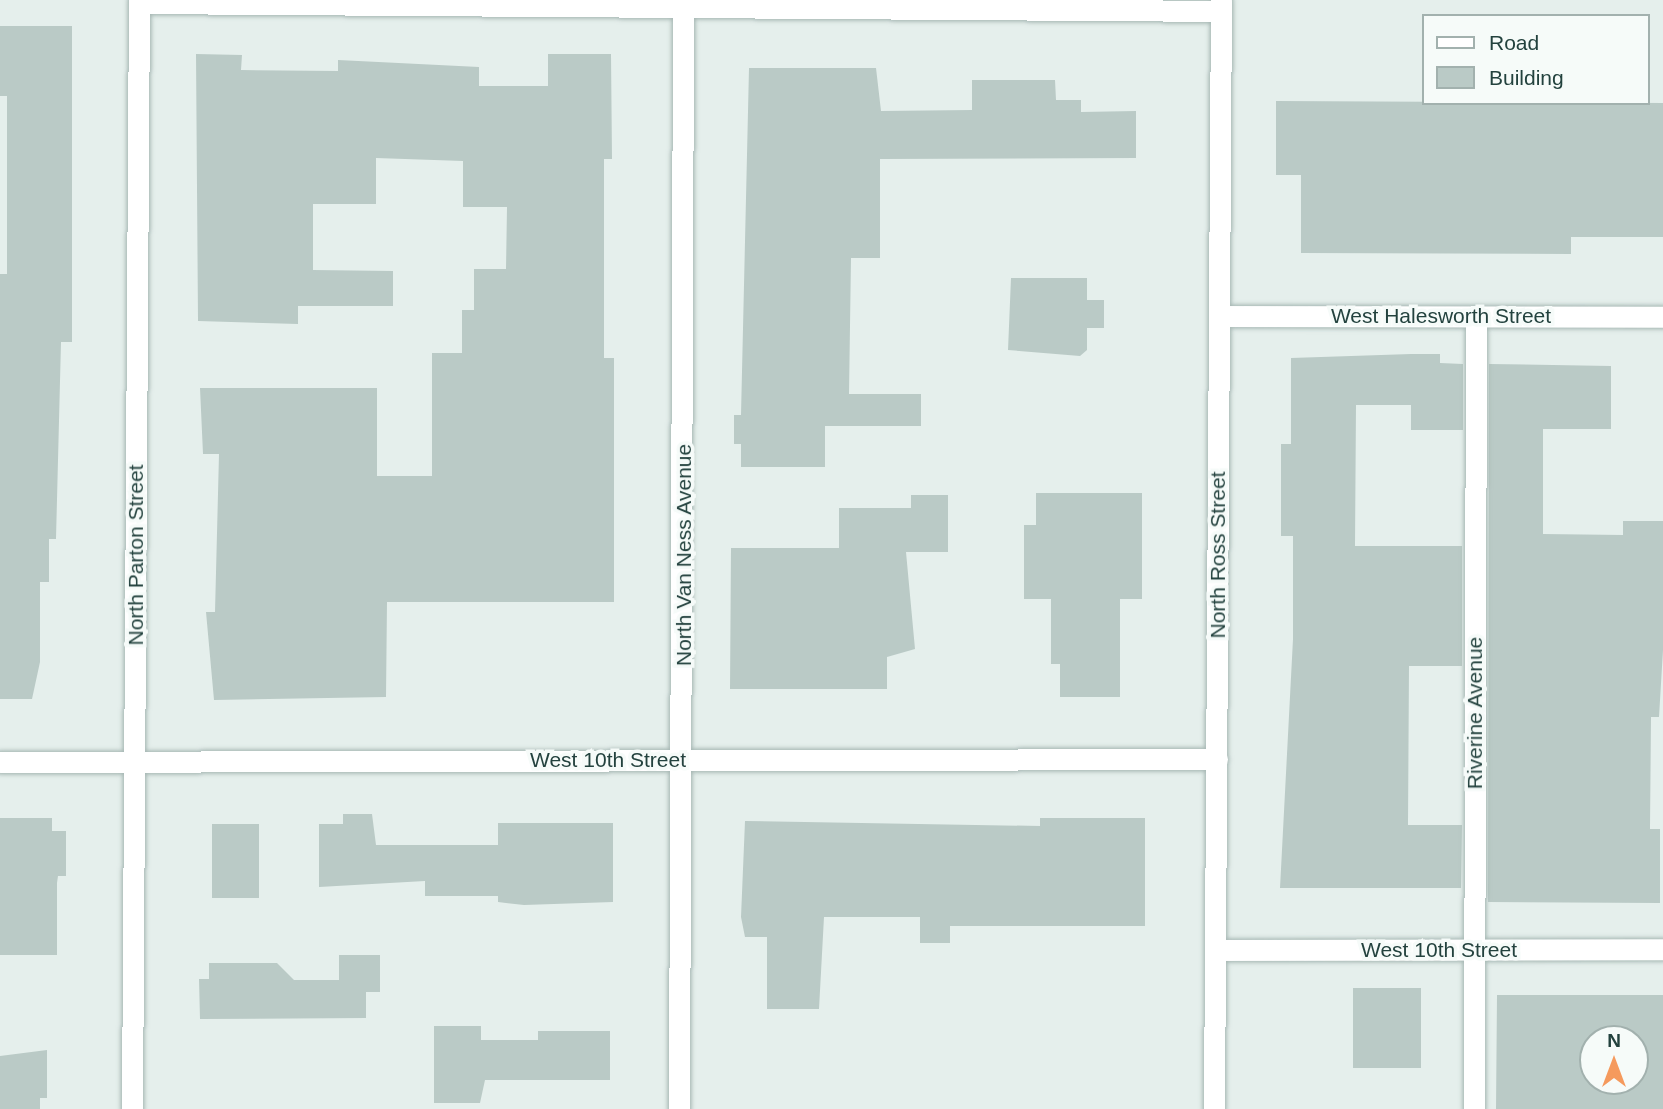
<!DOCTYPE html>
<html>
<head>
<meta charset="utf-8">
<style>
	body { margin:0 }
	#map { position:relative; width:1663px; height:1109px; overflow:hidden; background:#e5efec; font-family:Arial,sans-serif }
	div>[style] { position:absolute }
	[style*='--x'] { left:calc(var(--x)*1px); top:calc(var(--y)*1px); width:calc(var(--w)*1px); rotate:calc(var(--a)*1deg) }
	.building>* { inset:0; background:#bacac6 }
	.roads { filter:drop-shadow(0 0 2px #a7b8b4) drop-shadow(0 0 2px #a7b8b4) }
	.street>* { height:21px; margin:-10.5px; padding:0 10.5px; transform-origin:10.5px; border-radius:10.5px; background:#fff }
	.secondary>* { height:21px; margin:-10.5px; padding:0 10.5px; transform-origin:10.5px; border-radius:10.5px; background:#fff }
	span { translate:-50% -50%; white-space:nowrap; text-align:center; line-height:1.15; -webkit-text-stroke:7px #f6fbf9; paint-order:stroke }
	.street-label { font-size:21px; color:#23423e }
	.legend { position:absolute; left:1422px; top:14px; width:228px; height:91px; box-sizing:border-box; background:#f6fbf9; border:2px solid #a2b1ae; margin:0; padding:9px 12px; list-style:none; font-size:21px; color:#23423e }
	.legend li { display:flex; align-items:center; gap:14px; height:35px }
	.legend b { width:35px; border:2px solid #a2b1ae }
	.north { position:absolute; left:1579px; top:1025px; width:70px; height:70px; box-sizing:border-box; background:#f6fbf9; border:2px solid #a2b1ae; border-radius:50%; rotate:0deg; font-size:19px; font-weight:700; line-height:28px; text-align:center; color:#23423e }
	.north::after { content:''; display:block; margin:auto; width:24px; height:32px; background:#f59a5d; clip-path:polygon(50% 0,100% 100%,50% 72%,0 100%) }
</style>
</head>
<body>
<div id="map">
	<div class="building">
		<i style="clip-path:polygon(0 26px,72px 26px,72px 342px,61px 342px,56px 539px,49px 539px,49px 582px,40px 582px,40px 662px,32px 699px,0 699px,0 274px,7px 274px,7px 96px,0 96px)"></i>
		<i style="clip-path:polygon(196px 54px,242px 55px,241px 70px,338px 71px,338px 60px,479px 67px,479px 86px,548px 86px,548px 54px,611px 54px,612px 159px,604px 159px,604px 358px,614px 358px,614px 602px,387px 602px,386px 697px,214px 700px,206px 612px,215px 612px,219px 454px,203px 454px,200px 388px,377px 388px,377px 476px,432px 476px,432px 353px,462px 353px,462px 310px,474px 310px,474px 269px,506px 269px,507px 207px,463px 207px,463px 161px,376px 158px,376px 204px,313px 204px,313px 270px,393px 271px,393px 306px,298px 306px,298px 324px,198px 321px)"></i>
		<i style="clip-path:polygon(749px 68px,876px 68px,881px 111px,972px 110px,972px 80px,1055px 80px,1056px 100px,1081px 100px,1081px 112px,1136px 111px,1136px 158px,880px 159px,880px 258px,851px 258px,849px 394px,921px 394px,921px 426px,825px 426px,825px 467px,741px 467px,741px 444px,734px 444px,734px 415px,741px 415px)"></i>
		<i style="clip-path:polygon(1276px 101px,1663px 103px,1663px 237px,1571px 237px,1571px 254px,1301px 253px,1301px 175px,1276px 175px)"></i>
		<i style="clip-path:polygon(1011px 278px,1087px 278px,1087px 300px,1104px 300px,1104px 328px,1087px 328px,1087px 350px,1080px 356px,1008px 350px)"></i>
		<i style="clip-path:polygon(1411px 354px,1440px 354px,1440px 363px,1463px 364px,1463px 430px,1411px 430px,1411px 405px,1356px 405px,1355px 546px,1462px 546px,1462px 666px,1409px 666px,1408px 825px,1462px 825px,1461px 888px,1280px 888px,1293px 639px,1293px 536px,1281px 536px,1281px 444px,1291px 444px,1291px 358px)"></i>
		<i style="clip-path:polygon(1489px 364px,1611px 366px,1611px 429px,1543px 429px,1543px 534px,1623px 535px,1623px 521px,1663px 521px,1663px 650px,1659px 717px,1651px 717px,1650px 829px,1660px 829px,1660px 903px,1488px 902px)"></i>
		<i style="clip-path:polygon(1036px 493px,1142px 493px,1142px 599px,1120px 599px,1120px 697px,1060px 697px,1060px 664px,1051px 664px,1051px 599px,1024px 599px,1024px 525px,1036px 525px)"></i>
		<i style="clip-path:polygon(911px 495px,948px 495px,948px 552px,906px 552px,915px 649px,887px 657px,887px 689px,730px 689px,731px 548px,839px 548px,839px 508px,911px 508px)"></i>
		<i style="clip-path:polygon(343px 814px,372px 814px,376px 845px,498px 845px,498px 823px,613px 823px,613px 902px,524px 905px,498px 902px,498px 896px,425px 896px,425px 881px,319px 887px,319px 824px,343px 824px)"></i>
		<i style="clip-path:polygon(0 818px,52px 818px,52px 831px,66px 831px,66px 876px,58px 876px,57px 883px,57px 955px,0 955px)"></i>
		<i style="clip-path:polygon(1040px 818px,1145px 818px,1145px 926px,950px 926px,950px 943px,920px 943px,920px 917px,824px 917px,819px 1009px,767px 1009px,767px 937px,745px 937px,741px 917px,745px 821px,1040px 826px)"></i>
		<i style="clip-path:polygon(212px 824px,259px 824px,259px 898px,212px 898px)"></i>
		<i style="clip-path:polygon(339px 955px,380px 955px,380px 992px,366px 992px,366px 1018px,200px 1019px,199px 979px,209px 979px,209px 963px,277px 963px,294px 980px,339px 980px)"></i>
		<i style="clip-path:polygon(1353px 988px,1421px 988px,1421px 1068px,1353px 1068px)"></i>
		<i style="clip-path:polygon(evenodd,1497px 995px,1663px 995px,1663px 1109px,1496px 1109px,1497px 995px,1593px 1039px,1635px 1039px,1635px 1081px,1593px 1081px,1593px 1039px)"></i>
		<i style="clip-path:polygon(434px 1026px,481px 1026px,481px 1040px,538px 1040px,538px 1031px,610px 1031px,610px 1080px,485px 1080px,480px 1103px,434px 1103px)"></i>
		<i style="clip-path:polygon(47px 1050px,47px 1098px,40px 1098px,40px 1109px,0 1109px,0 1056px)"></i>
	</div>
	<div class="roads">
		<div class="street">
			<i style="--x:139;--y:3;--w:1082;--a:0.42"></i>
			<i style="--x:1220;--y:316;--w:443;--a:0.1"></i>
			<i style="--x:0;--y:762;--w:1217;--a:-0.14"></i>
			<i style="--x:1216;--y:950;--w:447;--a:-0.1"></i>
			<i style="--x:132;--y:1109;--w:1109;--a:-89.64"></i>
			<i style="--x:679;--y:1109;--w:1109;--a:-89.79"></i>
			<i style="--x:1474;--y:1109;--w:793;--a:-89.86"></i>
		</div>
		<div class="secondary">
			<i style="--x:1214;--y:1109;--w:1109;--a:-89.64"></i>
		</div>
	</div>
	<div class="street-label">
		<span style="left:1441px;top:316px">West Halesworth Street</span>
		<span style="left:136px;top:555px;rotate:-90deg">North Parton Street</span>
		<span style="left:684px;top:555px;rotate:-90deg">North Van Ness Avenue</span>
		<span style="left:1218px;top:555px;rotate:-90deg">North Ross Street</span>
		<span style="left:1475px;top:713px;rotate:-90deg">Riverine Avenue</span>
		<span style="left:608px;top:760px">West 10th Street</span>
		<span style="left:1439px;top:950px">West 10th Street</span>
	</div>
	<ul class="legend">
	<li><b style="height:9px;background:#fff"></b>Road</li>
	<li><b style="height:19px;background:#bacac6"></b>Building</li>
	</ul>
	<div class="north">N</div>
</div>
</body>
</html>
